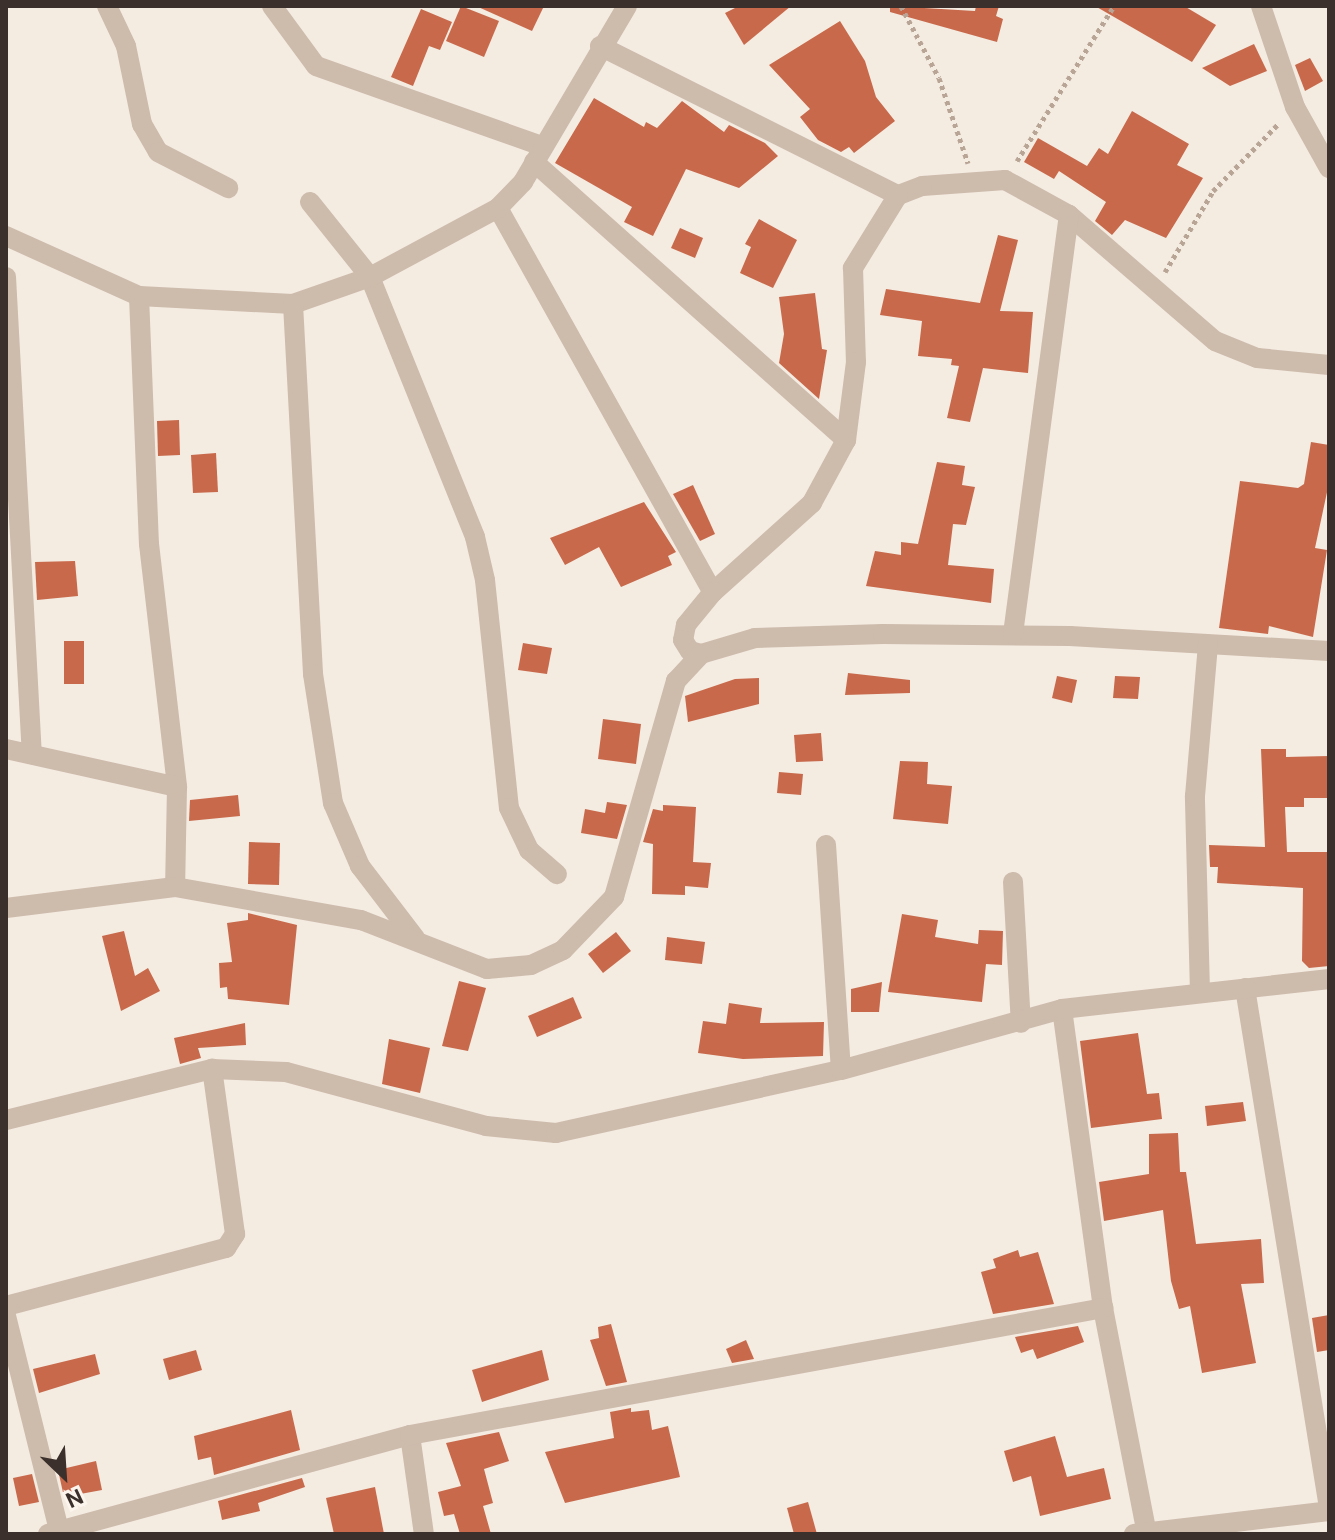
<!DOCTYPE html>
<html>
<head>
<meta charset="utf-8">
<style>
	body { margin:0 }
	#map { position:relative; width:1335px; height:1540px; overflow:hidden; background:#f4ebe1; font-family:"DM Sans",sans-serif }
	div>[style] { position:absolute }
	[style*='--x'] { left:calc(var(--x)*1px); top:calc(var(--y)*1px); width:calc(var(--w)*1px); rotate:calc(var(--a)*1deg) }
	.building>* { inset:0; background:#c8694b }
	.path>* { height:5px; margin-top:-2.5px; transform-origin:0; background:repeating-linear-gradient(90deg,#b9a596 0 4px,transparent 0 8px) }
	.minor>* { height:20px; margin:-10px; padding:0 10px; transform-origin:10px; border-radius:10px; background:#cdbbac }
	span { translate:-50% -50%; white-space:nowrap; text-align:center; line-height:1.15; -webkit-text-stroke:7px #fbf5ee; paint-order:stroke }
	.frame { position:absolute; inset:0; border:8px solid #3b302b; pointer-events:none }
	.north { position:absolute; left:24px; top:1436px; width:80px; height:80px; -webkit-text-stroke:6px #fbf5ee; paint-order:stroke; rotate:155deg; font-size:22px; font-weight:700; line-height:32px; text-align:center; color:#3b302b }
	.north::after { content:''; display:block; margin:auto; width:28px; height:36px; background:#3b302b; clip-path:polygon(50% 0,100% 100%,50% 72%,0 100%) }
</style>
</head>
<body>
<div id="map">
	<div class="building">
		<i style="clip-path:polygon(461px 6px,499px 21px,484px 57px,446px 41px)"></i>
		<i style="clip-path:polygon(476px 6px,544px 6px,532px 31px)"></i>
		<i style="clip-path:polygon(739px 6px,791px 6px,744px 45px,725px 13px)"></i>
		<i style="clip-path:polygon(890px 6px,975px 11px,976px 6px,999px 6px,996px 16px,1003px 19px,997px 42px,890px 12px)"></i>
		<i style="clip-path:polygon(1095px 6px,1184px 6px,1216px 25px,1192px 62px)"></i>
		<i style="clip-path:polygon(421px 9px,452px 22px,440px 50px,429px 46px,413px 86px,391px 77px)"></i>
		<i style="clip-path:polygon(840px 21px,865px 61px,876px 97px,895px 121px,854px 153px,849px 147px,841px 152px,818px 140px,800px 117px,810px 109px,769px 65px)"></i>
		<i style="clip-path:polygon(1254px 44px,1267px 71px,1230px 86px,1202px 68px)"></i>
		<i style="clip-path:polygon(1310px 58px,1323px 81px,1305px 91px,1295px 65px)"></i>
		<i style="clip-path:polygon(594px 98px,644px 127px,646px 122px,657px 128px,682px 101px,724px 132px,729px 125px,765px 143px,778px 156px,739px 188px,686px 169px,653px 236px,624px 222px,632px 207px,555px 163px)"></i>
		<i style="clip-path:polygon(1132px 111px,1189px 144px,1177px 165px,1203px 178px,1166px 238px,1125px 220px,1112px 235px,1095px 221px,1106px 202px,1059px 171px,1054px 179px,1024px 162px,1038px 138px,1087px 166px,1099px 148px,1108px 154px)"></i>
		<i style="clip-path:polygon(759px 219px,797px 240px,773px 288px,740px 273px,751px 247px,745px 244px)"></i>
		<i style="clip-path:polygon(680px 228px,703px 238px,695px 258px,671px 248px)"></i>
		<i style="clip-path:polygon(998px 235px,1018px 240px,1000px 311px,1033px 312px,1028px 373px,983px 368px,970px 422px,947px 418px,959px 366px,951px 365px,952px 359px,918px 356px,922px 321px,880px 315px,886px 289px,980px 303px)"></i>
		<i style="clip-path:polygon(815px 293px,822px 349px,827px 350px,819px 399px,779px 363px,784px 334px,779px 297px)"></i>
		<i style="clip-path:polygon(179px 420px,180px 455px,158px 456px,157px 421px)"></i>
		<i style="clip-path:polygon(1311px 442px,1329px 445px,1329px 483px,1315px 548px,1327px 550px,1313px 637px,1269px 626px,1268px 634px,1219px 628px,1240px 481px,1298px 488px,1304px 484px)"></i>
		<i style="clip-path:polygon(216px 453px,218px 492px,193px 493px,191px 455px)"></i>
		<i style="clip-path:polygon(937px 462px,965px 466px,962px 485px,975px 487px,966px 525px,953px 524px,948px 565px,994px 569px,991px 603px,866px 586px,875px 551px,901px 555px,901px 542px,918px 544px)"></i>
		<i style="clip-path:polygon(693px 485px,715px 534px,700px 541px,673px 494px)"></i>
		<i style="clip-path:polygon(644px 502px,676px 552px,668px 556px,672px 565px,621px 587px,599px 547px,565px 565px,550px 538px)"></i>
		<i style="clip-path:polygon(75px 561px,78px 596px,37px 600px,35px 562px)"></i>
		<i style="clip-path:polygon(64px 641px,84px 641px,84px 684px,64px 684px)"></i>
		<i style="clip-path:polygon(523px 643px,552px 648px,547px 674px,518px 670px)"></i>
		<i style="clip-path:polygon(848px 673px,910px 680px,910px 693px,845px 695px)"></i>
		<i style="clip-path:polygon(1057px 676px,1077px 680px,1072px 703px,1052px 698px)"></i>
		<i style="clip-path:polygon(1115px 676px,1140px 677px,1138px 699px,1113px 698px)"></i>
		<i style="clip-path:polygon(759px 678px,759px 704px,688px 722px,685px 696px,735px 679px)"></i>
		<i style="clip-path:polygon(603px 719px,641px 724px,636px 764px,598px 759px)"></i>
		<i style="clip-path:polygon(821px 733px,823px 761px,796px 762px,794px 735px)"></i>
		<i style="clip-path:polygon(1261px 749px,1286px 749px,1286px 757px,1329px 756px,1329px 798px,1304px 798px,1304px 807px,1285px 807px,1287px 852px,1329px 852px,1329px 966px,1309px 968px,1302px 961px,1303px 888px,1217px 883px,1218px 867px,1210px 867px,1209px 845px,1265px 847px)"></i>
		<i style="clip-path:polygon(900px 761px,928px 762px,927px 784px,952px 786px,948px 824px,893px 819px)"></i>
		<i style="clip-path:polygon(779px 772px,803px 774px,801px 795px,777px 793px)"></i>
		<i style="clip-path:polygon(238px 795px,240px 816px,189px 821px,190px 800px)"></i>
		<i style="clip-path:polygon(607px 802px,627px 805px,617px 839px,581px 833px,585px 809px,605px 813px)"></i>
		<i style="clip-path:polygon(663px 805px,696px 807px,693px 862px,711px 863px,708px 888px,685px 886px,685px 895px,652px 894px,653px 844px,643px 842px,653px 809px,663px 811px)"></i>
		<i style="clip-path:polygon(249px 842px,280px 843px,279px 885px,248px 884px)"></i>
		<i style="clip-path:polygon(248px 913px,297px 925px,289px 1005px,228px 999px,227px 987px,220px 988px,219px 963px,232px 962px,227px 923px,248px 920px)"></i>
		<i style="clip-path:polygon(902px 914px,938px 920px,935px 937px,978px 944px,979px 930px,1003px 931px,1002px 965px,986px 964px,982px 1002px,888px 992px)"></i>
		<i style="clip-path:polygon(124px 931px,135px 976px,148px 968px,160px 991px,121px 1011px,102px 936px)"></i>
		<i style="clip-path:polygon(616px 932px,631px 951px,603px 973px,588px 954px)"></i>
		<i style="clip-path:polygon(667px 937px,705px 942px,702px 964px,665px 960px)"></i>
		<i style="clip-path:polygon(459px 981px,486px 988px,468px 1051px,442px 1046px)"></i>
		<i style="clip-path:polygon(882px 982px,879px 1012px,851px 1012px,851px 989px)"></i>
		<i style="clip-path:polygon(573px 997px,582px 1018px,537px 1037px,528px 1016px)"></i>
		<i style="clip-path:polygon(729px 1003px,762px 1008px,760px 1023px,824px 1022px,823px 1056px,743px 1059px,698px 1053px,703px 1021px,726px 1024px)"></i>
		<i style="clip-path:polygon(245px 1023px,246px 1045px,198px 1048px,201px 1058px,180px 1064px,174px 1038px)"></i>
		<i style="clip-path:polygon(1138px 1033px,1147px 1094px,1159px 1093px,1162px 1119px,1091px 1128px,1080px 1041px)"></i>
		<i style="clip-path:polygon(389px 1039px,430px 1048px,420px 1093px,382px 1084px)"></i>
		<i style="clip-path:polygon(1243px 1102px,1246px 1121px,1207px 1126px,1205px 1106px)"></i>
		<i style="clip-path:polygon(1178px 1133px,1180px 1172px,1186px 1172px,1196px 1244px,1261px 1239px,1264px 1283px,1241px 1284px,1256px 1363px,1202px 1373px,1190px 1306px,1179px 1309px,1171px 1281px,1163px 1210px,1104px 1221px,1099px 1182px,1149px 1174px,1149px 1134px)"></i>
		<i style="clip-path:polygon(1018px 1250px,1020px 1257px,1038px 1252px,1054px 1304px,993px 1314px,981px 1272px,996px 1268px,993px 1259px)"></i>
		<i style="clip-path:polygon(1329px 1315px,1329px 1350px,1317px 1352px,1312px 1318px)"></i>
		<i style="clip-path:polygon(611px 1324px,627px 1382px,606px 1386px,590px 1340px,599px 1338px,598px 1327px)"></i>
		<i style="clip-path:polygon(1078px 1326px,1084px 1342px,1037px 1359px,1033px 1349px,1021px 1353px,1015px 1337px)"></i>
		<i style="clip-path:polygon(746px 1340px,754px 1359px,732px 1363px,726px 1349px)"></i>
		<i style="clip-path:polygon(196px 1350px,202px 1370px,169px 1380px,163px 1359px)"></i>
		<i style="clip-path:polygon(542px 1350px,549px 1380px,482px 1402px,472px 1370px)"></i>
		<i style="clip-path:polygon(95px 1354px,100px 1374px,39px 1393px,33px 1369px)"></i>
		<i style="clip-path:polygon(631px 1408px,631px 1412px,649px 1410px,652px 1430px,668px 1426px,680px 1477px,565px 1503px,545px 1452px,614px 1438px,610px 1412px)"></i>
		<i style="clip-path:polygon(291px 1410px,300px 1450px,214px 1475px,211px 1457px,198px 1460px,194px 1436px)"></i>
		<i style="clip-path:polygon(499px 1432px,509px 1461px,484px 1469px,493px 1503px,483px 1506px,491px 1534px,460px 1534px,454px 1514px,444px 1516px,438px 1492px,461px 1486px,446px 1443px)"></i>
		<i style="clip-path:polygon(1055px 1436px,1067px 1477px,1104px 1468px,1111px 1499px,1040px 1516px,1031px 1476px,1013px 1482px,1004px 1451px)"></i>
		<i style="clip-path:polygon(96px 1461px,102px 1490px,64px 1497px,58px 1470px)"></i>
		<i style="clip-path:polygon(32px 1474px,39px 1502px,19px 1506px,13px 1478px)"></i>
		<i style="clip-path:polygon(302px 1478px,305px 1487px,258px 1503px,260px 1511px,222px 1520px,218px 1501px)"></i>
		<i style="clip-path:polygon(375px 1487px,384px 1534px,334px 1534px,326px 1498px)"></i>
		<i style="clip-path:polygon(808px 1502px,817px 1534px,794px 1534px,787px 1508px)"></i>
	</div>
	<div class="path">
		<i style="--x:901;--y:6;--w:81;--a:62.2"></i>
		<i style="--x:939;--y:78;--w:90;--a:71.2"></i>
		<i style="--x:1017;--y:161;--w:183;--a:-58"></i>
		<i style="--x:1165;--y:272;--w:94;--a:-59.3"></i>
		<i style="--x:1213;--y:191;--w:96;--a:-45.8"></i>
	</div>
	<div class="minor">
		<i style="--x:107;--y:6;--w:44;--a:64.6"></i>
		<i style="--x:126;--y:46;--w:80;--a:78.4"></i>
		<i style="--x:142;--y:124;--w:32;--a:60"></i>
		<i style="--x:158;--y:152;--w:79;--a:27.2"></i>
		<i style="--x:272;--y:6;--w:74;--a:53.7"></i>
		<i style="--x:316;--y:66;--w:240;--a:19.5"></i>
		<i style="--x:1261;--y:6;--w:107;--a:71.4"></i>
		<i style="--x:1295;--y:107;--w:70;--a:60.9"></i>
		<i style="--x:600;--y:46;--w:333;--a:26.6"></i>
		<i style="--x:534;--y:162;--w:418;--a:41.7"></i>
		<i style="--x:310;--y:202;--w:96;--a:51.3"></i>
		<i style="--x:370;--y:277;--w:280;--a:68"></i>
		<i style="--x:475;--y:537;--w:44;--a:76.9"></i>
		<i style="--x:485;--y:580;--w:229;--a:84"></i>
		<i style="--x:509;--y:808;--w:47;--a:64.5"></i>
		<i style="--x:529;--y:850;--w:37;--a:41"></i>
		<i style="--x:498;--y:208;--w:440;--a:60.8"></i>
		<i style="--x:6;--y:236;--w:146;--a:24.3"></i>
		<i style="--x:139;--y:296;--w:154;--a:3"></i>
		<i style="--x:293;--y:304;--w:82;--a:-19.3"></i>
		<i style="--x:370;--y:277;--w:145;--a:-28.3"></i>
		<i style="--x:498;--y:208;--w:36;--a:-46"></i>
		<i style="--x:523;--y:182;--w:204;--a:-59.4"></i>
		<i style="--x:6;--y:277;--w:478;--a:86.9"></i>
		<i style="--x:139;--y:296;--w:248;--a:87.7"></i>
		<i style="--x:149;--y:544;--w:245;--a:83.4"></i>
		<i style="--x:177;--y:787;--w:100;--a:91.1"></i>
		<i style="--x:293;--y:304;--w:371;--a:86.9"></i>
		<i style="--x:313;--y:674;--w:131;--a:81.2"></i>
		<i style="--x:333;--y:803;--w:69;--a:66.8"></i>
		<i style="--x:360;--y:866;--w:91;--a:52.6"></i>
		<i style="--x:1329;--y:365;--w:72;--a:-174.4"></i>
		<i style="--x:1257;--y:358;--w:45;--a:-158"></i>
		<i style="--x:1215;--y:341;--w:193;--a:-139.2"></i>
		<i style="--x:1069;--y:215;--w:73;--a:-151.3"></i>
		<i style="--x:1005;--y:180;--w:83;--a:175.9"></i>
		<i style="--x:922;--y:186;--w:26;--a:159"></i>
		<i style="--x:898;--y:195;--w:86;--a:121.7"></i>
		<i style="--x:853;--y:268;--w:94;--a:88.2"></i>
		<i style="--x:856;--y:362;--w:79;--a:97.3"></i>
		<i style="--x:846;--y:440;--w:72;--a:118.4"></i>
		<i style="--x:812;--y:503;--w:133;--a:138"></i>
		<i style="--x:713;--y:592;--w:43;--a:129.3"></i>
		<i style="--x:686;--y:625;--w:15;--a:101"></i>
		<i style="--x:683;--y:640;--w:13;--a:58"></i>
		<i style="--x:690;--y:651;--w:11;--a:15"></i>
		<i style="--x:701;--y:654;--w:56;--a:-16.5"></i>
		<i style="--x:755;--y:638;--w:128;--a:-1.8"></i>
		<i style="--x:883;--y:634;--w:187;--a:0.6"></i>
		<i style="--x:1070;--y:636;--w:259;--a:3.3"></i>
		<i style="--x:1013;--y:634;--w:423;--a:-82.4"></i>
		<i style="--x:6;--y:749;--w:175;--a:12.5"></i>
		<i style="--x:826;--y:845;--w:225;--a:86.2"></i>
		<i style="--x:1013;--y:882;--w:141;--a:86.8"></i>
		<i style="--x:6;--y:908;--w:170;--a:-7.1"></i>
		<i style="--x:175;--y:887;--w:189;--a:10.1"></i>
		<i style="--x:361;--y:920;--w:135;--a:21.3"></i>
		<i style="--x:487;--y:969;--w:44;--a:-5.2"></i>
		<i style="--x:531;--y:965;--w:35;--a:-25"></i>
		<i style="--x:563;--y:950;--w:74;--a:-46.1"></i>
		<i style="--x:614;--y:897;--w:225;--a:-74"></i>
		<i style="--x:676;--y:681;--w:37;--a:-47"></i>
		<i style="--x:1245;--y:988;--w:527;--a:80.82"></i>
		<i style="--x:1200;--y:992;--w:196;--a:-91.5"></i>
		<i style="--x:1195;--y:796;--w:152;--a:-85.1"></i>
		<i style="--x:1062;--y:1009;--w:302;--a:82.2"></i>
		<i style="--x:1103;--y:1308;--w:230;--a:79"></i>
		<i style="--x:6;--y:1120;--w:212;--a:-13.9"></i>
		<i style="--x:212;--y:1069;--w:74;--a:2.3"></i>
		<i style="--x:286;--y:1072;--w:207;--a:15.1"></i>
		<i style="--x:486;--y:1126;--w:70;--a:5.7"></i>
		<i style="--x:556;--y:1133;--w:292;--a:-12.5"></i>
		<i style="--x:841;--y:1070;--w:229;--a:-15.4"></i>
		<i style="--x:1062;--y:1009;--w:269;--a:-6.4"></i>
		<i style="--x:6;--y:1306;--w:228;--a:-14.8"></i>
		<i style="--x:226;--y:1248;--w:17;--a:-57"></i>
		<i style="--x:235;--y:1234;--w:167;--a:-97.9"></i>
		<i style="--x:6;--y:1316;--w:225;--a:76.1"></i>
		<i style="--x:410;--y:1435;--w:100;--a:82"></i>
		<i style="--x:48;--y:1534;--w:375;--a:-15.3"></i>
		<i style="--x:410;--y:1435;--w:705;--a:-10.38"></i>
		<i style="--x:1134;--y:1534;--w:196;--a:-6.7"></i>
	</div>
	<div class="frame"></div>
	<div class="north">N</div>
</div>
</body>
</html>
